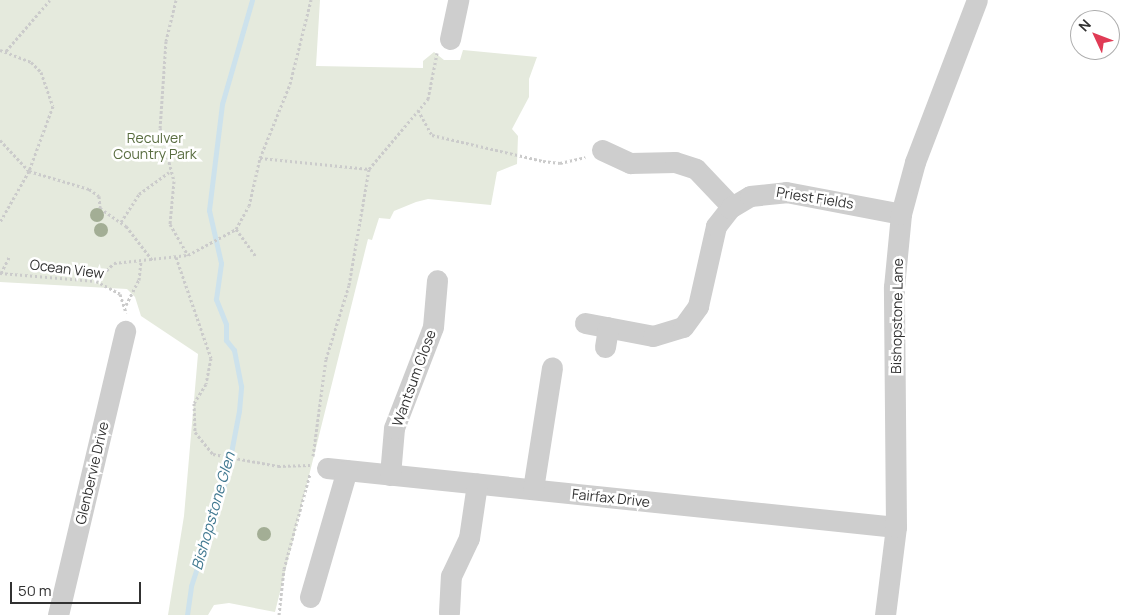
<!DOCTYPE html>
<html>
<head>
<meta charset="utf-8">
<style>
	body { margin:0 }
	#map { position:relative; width:1130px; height:615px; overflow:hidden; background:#fff; font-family:Manrope,sans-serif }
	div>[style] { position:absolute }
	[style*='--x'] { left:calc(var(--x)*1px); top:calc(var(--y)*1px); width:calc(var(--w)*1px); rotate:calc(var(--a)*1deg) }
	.green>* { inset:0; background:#e5eadd }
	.stream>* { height:5px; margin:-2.5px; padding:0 2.5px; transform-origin:2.5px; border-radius:2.5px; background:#cde2ec }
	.path>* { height:3px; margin-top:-1.5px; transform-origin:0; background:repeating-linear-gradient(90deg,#cbcbcb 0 2.5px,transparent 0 5px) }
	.minor>* { height:21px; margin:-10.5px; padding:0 10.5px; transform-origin:10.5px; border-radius:10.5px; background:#cecece }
	.trees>* { width:14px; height:14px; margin:-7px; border-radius:50%; background:#a3ae95 }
	span { translate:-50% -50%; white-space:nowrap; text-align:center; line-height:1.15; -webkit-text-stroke:5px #fff; paint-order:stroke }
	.park-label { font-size:14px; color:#586c3f }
	.street-label { font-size:14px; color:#313131 }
	.water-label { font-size:15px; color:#417991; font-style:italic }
	.north { position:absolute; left:1070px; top:10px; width:50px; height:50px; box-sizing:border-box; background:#fff; border:1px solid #adadad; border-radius:50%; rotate:313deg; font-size:14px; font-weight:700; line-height:20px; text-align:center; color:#313131 }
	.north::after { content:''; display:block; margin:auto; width:18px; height:22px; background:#e03b55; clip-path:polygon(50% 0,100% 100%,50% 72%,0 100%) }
	.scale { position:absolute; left:10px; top:582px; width:131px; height:22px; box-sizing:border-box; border:2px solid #313131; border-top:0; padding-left:6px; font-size:15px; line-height:18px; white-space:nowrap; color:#313131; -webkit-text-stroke:4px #fff; paint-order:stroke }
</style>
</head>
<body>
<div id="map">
	<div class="green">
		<i style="clip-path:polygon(0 0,320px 0,316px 66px,423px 68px,423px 61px,434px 52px,444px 60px,460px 60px,463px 50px,537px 57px,529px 79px,529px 97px,512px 129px,518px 136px,517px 164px,497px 172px,491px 205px,428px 199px,416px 202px,394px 211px,390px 219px,379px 218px,372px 240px,368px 239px,275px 612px,229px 603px,214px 605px,208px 615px,168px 615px,184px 516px,198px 354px,141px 316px,135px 297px,127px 289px,0 282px)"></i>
	</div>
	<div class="stream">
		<i style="--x:187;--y:615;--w:29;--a:-82"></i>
		<i style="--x:191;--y:586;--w:113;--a:-71.9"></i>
		<i style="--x:226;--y:479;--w:69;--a:-79.2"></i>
		<i style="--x:239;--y:411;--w:25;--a:-85"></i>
		<i style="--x:241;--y:386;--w:37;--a:-101"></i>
		<i style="--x:234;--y:350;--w:13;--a:-129"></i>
		<i style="--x:226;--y:340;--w:16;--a:-90"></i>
		<i style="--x:226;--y:324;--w:27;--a:-112"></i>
		<i style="--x:216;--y:299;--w:36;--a:-82"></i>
		<i style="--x:221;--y:263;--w:54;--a:-102.8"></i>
		<i style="--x:209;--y:210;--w:107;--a:-83"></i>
		<i style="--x:222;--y:104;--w:108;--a:-73.9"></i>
	</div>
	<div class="path">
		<i style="--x:176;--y:0;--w:42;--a:103.7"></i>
		<i style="--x:166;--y:41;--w:87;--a:93.9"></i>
		<i style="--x:160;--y:128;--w:55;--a:75.2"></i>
		<i style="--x:174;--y:181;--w:43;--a:95.3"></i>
		<i style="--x:170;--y:224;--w:36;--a:60"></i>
		<i style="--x:0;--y:50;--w:33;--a:21"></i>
		<i style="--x:31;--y:62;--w:14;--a:45"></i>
		<i style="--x:41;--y:72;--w:36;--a:71"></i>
		<i style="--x:53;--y:106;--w:69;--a:110.3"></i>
		<i style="--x:29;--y:171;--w:59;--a:119.6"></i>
		<i style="--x:6;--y:51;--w:67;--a:-49.2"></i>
		<i style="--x:418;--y:110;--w:29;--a:61"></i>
		<i style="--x:432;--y:135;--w:114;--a:13.2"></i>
		<i style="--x:543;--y:161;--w:17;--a:7"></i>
		<i style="--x:560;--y:163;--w:26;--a:-13"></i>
		<i style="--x:0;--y:140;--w:42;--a:46.9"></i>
		<i style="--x:29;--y:171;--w:63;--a:16.7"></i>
		<i style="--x:89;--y:189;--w:12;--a:35"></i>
		<i style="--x:99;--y:196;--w:12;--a:85"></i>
		<i style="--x:100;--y:208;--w:32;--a:35"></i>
		<i style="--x:126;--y:226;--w:44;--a:52.4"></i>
		<i style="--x:260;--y:158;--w:110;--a:5.8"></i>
		<i style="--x:121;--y:222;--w:33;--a:-57"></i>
		<i style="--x:139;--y:194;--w:37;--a:-36"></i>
		<i style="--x:236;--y:229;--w:34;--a:54"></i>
		<i style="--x:176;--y:257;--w:107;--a:70.9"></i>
		<i style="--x:211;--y:358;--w:26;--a:101"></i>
		<i style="--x:206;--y:384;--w:22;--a:122"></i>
		<i style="--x:194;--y:403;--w:29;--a:88"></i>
		<i style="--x:195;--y:432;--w:28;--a:51"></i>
		<i style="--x:213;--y:454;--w:66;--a:10.5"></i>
		<i style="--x:278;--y:466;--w:32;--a:-2"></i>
		<i style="--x:0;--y:273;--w:96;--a:4.8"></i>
		<i style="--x:96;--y:281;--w:27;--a:28"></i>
		<i style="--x:120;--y:294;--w:20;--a:72"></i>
		<i style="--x:1;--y:273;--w:18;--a:-63"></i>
		<i style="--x:96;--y:281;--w:25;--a:-45"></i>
		<i style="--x:114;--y:263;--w:74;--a:-6.2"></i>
		<i style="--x:188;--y:255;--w:55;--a:-28.4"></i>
		<i style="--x:236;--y:229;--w:26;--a:-61"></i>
		<i style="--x:249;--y:206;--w:49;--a:-77.1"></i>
		<i style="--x:260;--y:158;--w:80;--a:-67.9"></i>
		<i style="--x:290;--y:84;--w:87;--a:-76"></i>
		<i style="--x:126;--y:305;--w:28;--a:-63"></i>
		<i style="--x:139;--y:280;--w:19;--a:-84"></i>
		<i style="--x:313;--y:456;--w:98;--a:-82.4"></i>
		<i style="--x:326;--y:359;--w:77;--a:-72.7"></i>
		<i style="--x:349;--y:285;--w:118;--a:-80.2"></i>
		<i style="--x:369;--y:169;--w:92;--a:-49.9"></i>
		<i style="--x:428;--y:99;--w:47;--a:-78.9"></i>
		<i style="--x:279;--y:615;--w:46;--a:-83.8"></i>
		<i style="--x:284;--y:569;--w:98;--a:-74.7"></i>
	</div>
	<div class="minor">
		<i style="--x:450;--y:39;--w:40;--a:-78"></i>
		<i style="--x:602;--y:150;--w:31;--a:25"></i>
		<i style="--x:630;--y:163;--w:45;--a:-1.3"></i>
		<i style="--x:675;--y:162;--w:22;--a:18"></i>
		<i style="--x:696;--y:169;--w:52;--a:46.5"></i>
		<i style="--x:585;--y:323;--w:69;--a:10.8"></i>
		<i style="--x:653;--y:336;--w:31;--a:-17"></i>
		<i style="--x:683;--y:327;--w:26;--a:-54"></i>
		<i style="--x:698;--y:306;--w:82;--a:-77.3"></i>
		<i style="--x:716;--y:226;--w:23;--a:-52"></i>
		<i style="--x:730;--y:208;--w:23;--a:-31"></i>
		<i style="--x:750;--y:196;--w:36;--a:-6"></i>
		<i style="--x:786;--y:192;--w:117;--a:10.8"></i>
		<i style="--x:605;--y:347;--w:20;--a:-81"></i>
		<i style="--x:327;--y:468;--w:572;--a:5.92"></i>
		<i style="--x:390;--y:475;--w:47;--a:-85.1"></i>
		<i style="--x:394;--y:428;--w:108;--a:-68.9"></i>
		<i style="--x:433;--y:327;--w:47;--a:-85.1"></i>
		<i style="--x:533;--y:489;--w:123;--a:-81.1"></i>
		<i style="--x:310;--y:597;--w:132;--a:-73.8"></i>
		<i style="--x:449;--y:612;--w:36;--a:-87"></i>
		<i style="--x:451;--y:576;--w:42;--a:-64.7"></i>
		<i style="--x:469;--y:538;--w:55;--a:-81.6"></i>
		<i style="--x:58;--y:615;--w:292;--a:-76.7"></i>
		<i style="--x:885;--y:615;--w:89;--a:-82.9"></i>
		<i style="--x:896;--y:527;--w:240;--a:-90.5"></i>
		<i style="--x:894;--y:287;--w:73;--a:-84.5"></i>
		<i style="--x:901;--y:214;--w:54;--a:-74.9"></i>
		<i style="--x:915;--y:162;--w:173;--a:-69.1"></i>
	</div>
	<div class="trees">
		<i style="left:97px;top:215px"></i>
		<i style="left:101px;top:230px"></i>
		<i style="left:264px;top:534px"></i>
	</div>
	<div class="park-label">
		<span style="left:155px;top:146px">Reculver<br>Country Park</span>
	</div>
	<div class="street-label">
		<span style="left:815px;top:198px;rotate:9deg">Priest Fields</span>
		<span style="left:67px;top:269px;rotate:7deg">Ocean View</span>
		<span style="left:897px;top:316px;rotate:-89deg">Bishopstone Lane</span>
		<span style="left:414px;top:378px;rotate:-70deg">Wantsum Close</span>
		<span style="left:92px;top:473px;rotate:-77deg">Glenbervie Drive</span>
		<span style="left:611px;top:498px;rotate:6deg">Fairfax Drive</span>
	</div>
	<div class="water-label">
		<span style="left:213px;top:511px;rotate:-74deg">Bishopstone Glen</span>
	</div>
	<div class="north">N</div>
	<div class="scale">50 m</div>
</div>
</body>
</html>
